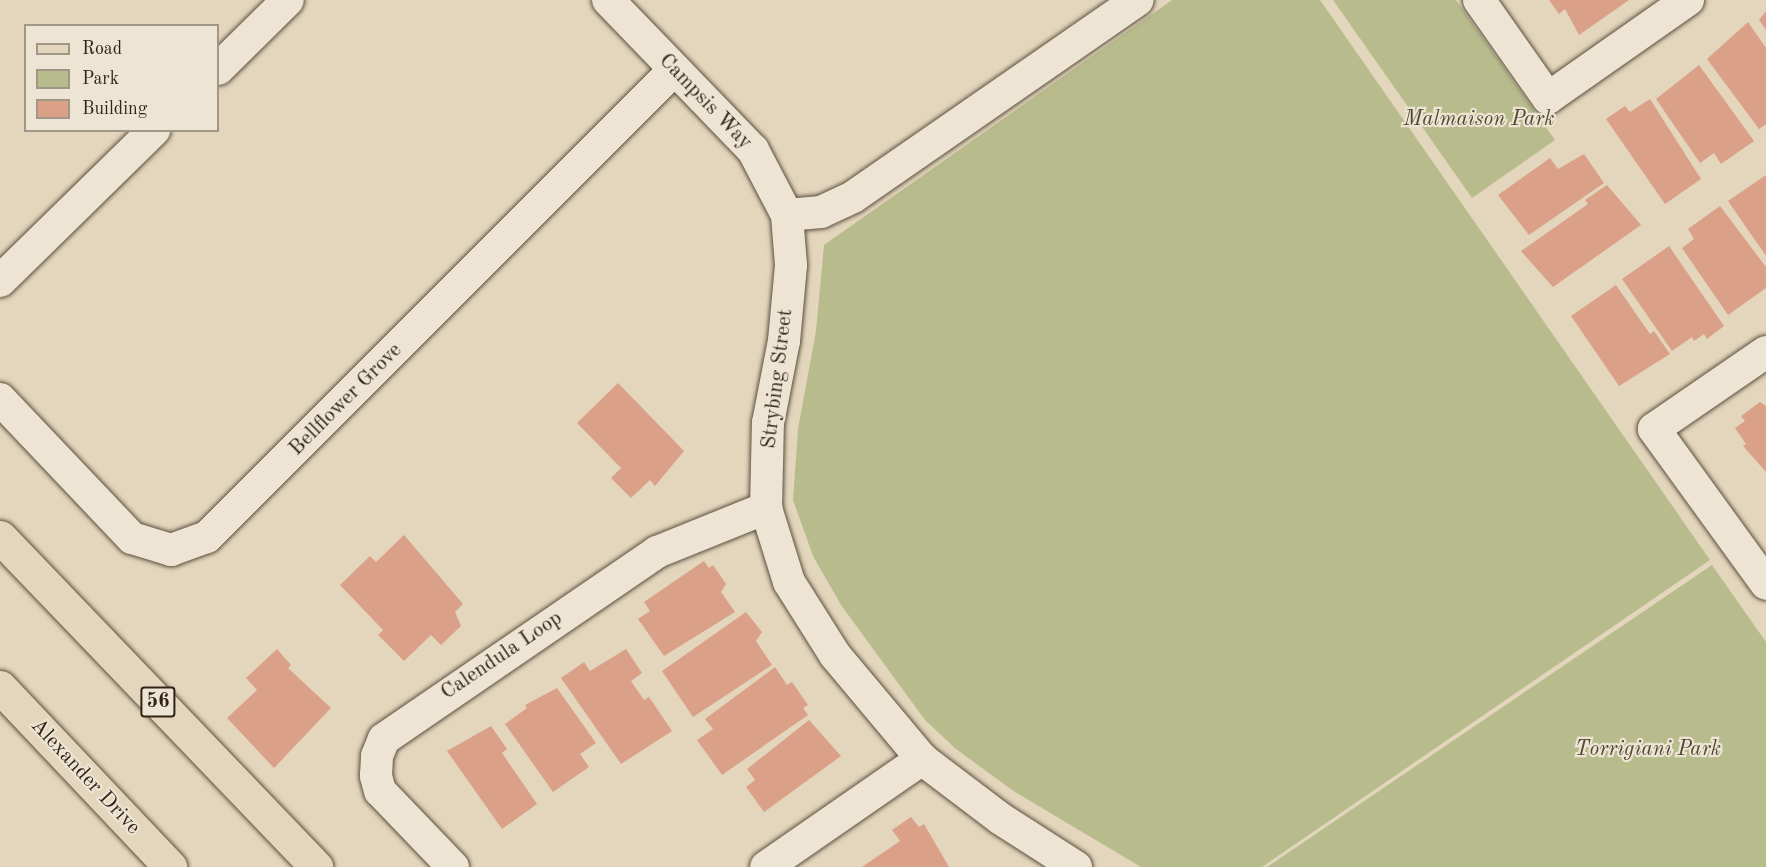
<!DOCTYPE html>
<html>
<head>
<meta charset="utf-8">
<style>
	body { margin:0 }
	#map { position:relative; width:1766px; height:867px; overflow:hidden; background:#e3d6bc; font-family:"Old Standard TT",serif }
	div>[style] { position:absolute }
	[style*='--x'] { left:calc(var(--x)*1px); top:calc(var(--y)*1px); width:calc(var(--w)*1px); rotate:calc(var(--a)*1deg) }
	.green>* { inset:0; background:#b8bc8d }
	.building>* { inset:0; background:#dba088 }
	.roads { filter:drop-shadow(0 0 2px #5d5040) drop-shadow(0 0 2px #5d5040) }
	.minor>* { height:32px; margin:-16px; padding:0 16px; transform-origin:16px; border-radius:16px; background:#ede4d3 }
	.primary>* { height:33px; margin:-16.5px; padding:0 16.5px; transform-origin:16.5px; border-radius:16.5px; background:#e3d6bc }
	span { translate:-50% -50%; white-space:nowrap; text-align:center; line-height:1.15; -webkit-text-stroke:4.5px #ede4d3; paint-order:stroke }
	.shield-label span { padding:2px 4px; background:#ede4d3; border:2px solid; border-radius:4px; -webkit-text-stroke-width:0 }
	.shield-label { font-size:20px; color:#302316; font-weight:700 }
	.street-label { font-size:21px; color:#302316 }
	.park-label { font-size:21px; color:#524934; font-style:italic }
	.legend { position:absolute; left:24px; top:24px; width:195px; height:108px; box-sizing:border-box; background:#ede4d3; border:2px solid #a19787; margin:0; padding:8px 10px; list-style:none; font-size:18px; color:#302316 }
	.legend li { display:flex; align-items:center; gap:12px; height:30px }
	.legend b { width:30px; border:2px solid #a19787 }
</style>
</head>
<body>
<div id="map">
	<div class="green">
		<i style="clip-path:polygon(1172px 0,1320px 0,1710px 560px,1262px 867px,1141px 867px,1012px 790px,956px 749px,925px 720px,841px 605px,813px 556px,793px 500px,798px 429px,816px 331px,824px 245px)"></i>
		<i style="clip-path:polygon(1333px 0,1456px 0,1555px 140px,1472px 198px)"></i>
		<i style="clip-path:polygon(1712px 565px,1766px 642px,1766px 867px,1267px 867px)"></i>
	</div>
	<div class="building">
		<i style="clip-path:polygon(1549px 0,1629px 0,1579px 35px,1565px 9px,1559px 14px)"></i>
		<i style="clip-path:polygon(1766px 11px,1766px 30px,1759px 20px)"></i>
		<i style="clip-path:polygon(1748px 22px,1766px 48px,1766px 124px,1759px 129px,1707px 59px)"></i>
		<i style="clip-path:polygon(1699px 65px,1754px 141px,1721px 164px,1714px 153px,1700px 163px,1656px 99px)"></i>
		<i style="clip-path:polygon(1650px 99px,1701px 179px,1665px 204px,1606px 119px,1625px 106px,1630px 112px)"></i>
		<i style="clip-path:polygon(1584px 154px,1604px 183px,1529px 235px,1498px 195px,1550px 158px,1558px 169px)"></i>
		<i style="clip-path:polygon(1766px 175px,1766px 256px,1728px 201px)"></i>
		<i style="clip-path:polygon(1607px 185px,1641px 225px,1553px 287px,1521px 251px,1588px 204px,1585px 200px)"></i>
		<i style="clip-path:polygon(1720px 206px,1766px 267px,1766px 288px,1728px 315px,1682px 248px,1694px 239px,1688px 229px)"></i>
		<i style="clip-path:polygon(1669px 246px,1724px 326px,1707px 339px,1704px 334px,1694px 341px,1692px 337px,1672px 351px,1622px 279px)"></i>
		<i style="clip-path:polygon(1616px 285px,1650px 334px,1654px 331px,1670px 354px,1619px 386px,1571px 316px)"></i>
		<i style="clip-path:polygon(618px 383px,684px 451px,655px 486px,650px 480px,631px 498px,611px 478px,621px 468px,577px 423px)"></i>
		<i style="clip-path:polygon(1760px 402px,1766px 406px,1766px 472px,1743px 446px,1746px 444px,1735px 428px,1745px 421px,1741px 416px)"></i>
		<i style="clip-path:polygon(404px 535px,463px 604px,455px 612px,461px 626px,441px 645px,431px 635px,404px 661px,378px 635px,383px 630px,340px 585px,370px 556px,376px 562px)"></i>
		<i style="clip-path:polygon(704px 561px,709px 568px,713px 565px,726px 584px,721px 592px,735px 612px,664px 656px,638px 619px,650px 611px,644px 602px)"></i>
		<i style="clip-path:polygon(746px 612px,762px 632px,756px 641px,772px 665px,693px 717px,662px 671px)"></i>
		<i style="clip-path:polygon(277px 649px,291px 665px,288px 668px,331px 708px,274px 768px,227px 718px,257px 690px,246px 678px)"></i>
		<i style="clip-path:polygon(626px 649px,642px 673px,631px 681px,644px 700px,649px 697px,672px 731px,621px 764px,561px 678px,584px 662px,590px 671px)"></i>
		<i style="clip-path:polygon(775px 667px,787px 685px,792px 682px,808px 705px,803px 708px,808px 715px,722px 775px,697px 740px,713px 729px,705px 719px)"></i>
		<i style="clip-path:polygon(557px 688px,596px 743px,580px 754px,589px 767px,553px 792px,505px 724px,527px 708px,525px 705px)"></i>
		<i style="clip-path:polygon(809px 720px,841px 756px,764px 812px,746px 787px,755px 780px,747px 769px)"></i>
		<i style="clip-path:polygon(491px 726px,507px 749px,502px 753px,537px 804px,502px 829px,447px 751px)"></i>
		<i style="clip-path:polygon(911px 817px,919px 827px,924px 824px,949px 867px,862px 867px,900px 841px,892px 830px)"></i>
	</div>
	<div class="roads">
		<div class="minor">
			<i style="--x:608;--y:0;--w:209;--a:46"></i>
			<i style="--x:753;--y:150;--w:73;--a:62.4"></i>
			<i style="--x:1479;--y:0;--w:120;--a:54.9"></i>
			<i style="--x:1548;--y:98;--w:171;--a:-35"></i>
			<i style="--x:218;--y:69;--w:98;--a:-44.6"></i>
			<i style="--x:0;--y:281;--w:216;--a:-44.4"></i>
			<i style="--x:1766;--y:352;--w:136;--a:145.5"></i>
			<i style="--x:1654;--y:429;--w:191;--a:54.1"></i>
			<i style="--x:0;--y:399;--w:192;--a:46.5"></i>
			<i style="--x:132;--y:538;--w:41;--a:17.1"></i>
			<i style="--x:171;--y:550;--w:38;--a:-20"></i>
			<i style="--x:207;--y:537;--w:660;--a:-45"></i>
			<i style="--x:453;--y:867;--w:105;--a:-133.8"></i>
			<i style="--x:380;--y:791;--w:16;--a:-105"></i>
			<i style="--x:376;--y:776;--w:20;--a:-87"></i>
			<i style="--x:377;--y:756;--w:18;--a:-68"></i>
			<i style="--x:384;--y:739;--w:331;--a:-34.4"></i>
			<i style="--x:657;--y:552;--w:118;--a:-22"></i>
			<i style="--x:766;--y:867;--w:190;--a:-34.7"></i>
			<i style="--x:1076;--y:867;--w:89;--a:-147.4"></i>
			<i style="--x:1001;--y:819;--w:99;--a:-142.8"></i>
			<i style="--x:922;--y:759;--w:136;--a:-129.9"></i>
			<i style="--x:835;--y:655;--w:86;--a:-122.2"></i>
			<i style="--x:789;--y:582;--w:77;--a:-107.3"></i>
			<i style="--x:766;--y:508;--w:85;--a:-88.7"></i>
			<i style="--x:768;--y:423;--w:84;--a:-79"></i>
			<i style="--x:784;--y:341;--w:76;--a:-84.7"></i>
			<i style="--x:791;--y:265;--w:50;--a:-94.6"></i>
			<i style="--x:787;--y:215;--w:34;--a:-5"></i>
			<i style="--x:821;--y:212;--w:35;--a:-25"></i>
			<i style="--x:853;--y:197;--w:346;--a:-34.7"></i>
		</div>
		<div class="primary">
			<i style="--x:0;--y:537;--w:457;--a:46.2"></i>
			<i style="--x:0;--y:687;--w:248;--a:46.6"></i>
		</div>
	</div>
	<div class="shield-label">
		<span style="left:158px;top:702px">56</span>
	</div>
	<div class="street-label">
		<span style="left:705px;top:102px;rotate:46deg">Campsis Way</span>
		<span style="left:778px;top:379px;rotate:-83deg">Strybing Street</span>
		<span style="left:346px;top:400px;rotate:-45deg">Bellflower Grove</span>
		<span style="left:502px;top:656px;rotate:-34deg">Calendula Loop</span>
		<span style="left:85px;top:777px;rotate:47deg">Alexander Drive</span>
	</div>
	<div class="park-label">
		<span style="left:1479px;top:120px">Malmaison Park</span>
		<span style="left:1648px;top:750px">Torrigiani Park</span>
	</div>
	<ul class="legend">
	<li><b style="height:8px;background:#e3d6bc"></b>Road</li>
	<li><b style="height:16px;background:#b8bc8d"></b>Park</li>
	<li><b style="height:16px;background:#dba088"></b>Building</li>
	</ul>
</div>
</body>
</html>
